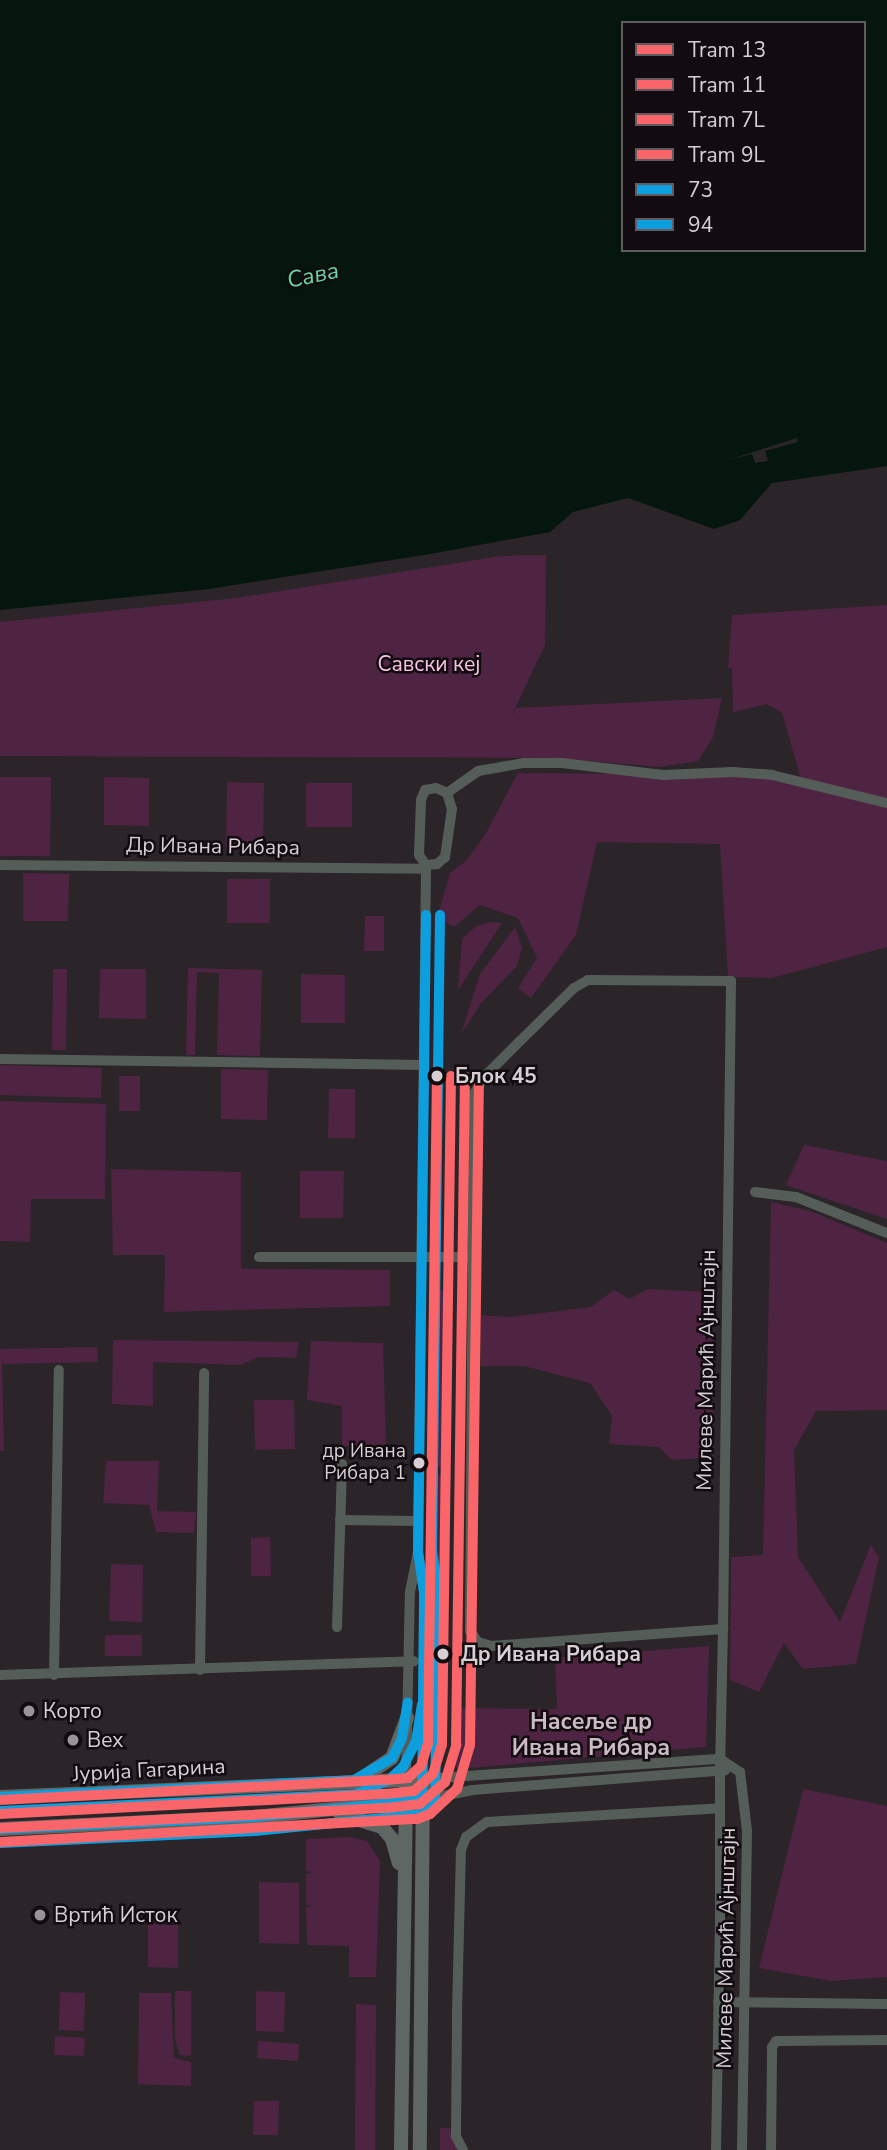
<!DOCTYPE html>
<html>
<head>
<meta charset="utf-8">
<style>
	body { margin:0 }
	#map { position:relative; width:887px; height:2150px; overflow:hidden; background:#2b2428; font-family:"Nunito Sans",sans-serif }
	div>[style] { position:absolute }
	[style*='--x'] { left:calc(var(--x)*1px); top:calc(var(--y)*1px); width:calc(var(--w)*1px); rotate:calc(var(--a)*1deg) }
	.green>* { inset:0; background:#4f2442 }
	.water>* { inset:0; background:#04160d }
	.pier>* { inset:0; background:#2b2428 }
	.minor>* { height:10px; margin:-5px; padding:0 5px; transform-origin:5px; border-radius:5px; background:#555d58 }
	.major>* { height:14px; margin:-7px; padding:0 7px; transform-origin:7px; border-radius:7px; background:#5e6763 }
	.bus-1>* { height:10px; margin:-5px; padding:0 5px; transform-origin:5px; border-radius:5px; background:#0d9ede }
	.bus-2>* { height:10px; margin:-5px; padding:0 5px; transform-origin:5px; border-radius:5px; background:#0d9ede }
	.tram-1>* { height:10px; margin:-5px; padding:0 5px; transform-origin:5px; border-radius:5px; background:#f96568 }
	.tram-2>* { height:10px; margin:-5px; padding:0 5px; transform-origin:5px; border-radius:5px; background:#f96568 }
	.tram-3>* { height:10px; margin:-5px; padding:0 5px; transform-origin:5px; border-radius:5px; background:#f96568 }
	.tram-4>* { height:10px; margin:-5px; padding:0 5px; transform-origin:5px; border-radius:5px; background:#f96568 }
	.dots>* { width:19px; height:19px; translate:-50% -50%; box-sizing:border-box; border:4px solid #120c10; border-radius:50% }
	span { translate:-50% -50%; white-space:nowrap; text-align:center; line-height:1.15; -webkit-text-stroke:5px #120c10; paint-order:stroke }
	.bus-label { font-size:19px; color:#d8cfd4 }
	.right { translate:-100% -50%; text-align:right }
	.park-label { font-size:21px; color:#fac3e5 }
	.street-label { font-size:21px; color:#d8cfd4 }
	.stop-label { font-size:21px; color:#d8cfd4; font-weight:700 }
	.left { translate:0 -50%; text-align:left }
	.poi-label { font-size:21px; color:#d8cfd4 }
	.water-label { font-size:23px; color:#69d7a2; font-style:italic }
	.neighbourhood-label { font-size:23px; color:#ccbbc5; font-weight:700 }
	.legend { position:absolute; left:621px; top:21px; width:245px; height:231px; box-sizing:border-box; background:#120c10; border:2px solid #615a5e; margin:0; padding:9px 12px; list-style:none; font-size:21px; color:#d8cfd4 }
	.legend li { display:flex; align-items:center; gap:14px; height:35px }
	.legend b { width:35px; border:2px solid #615a5e }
</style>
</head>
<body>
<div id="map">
	<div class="green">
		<i style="clip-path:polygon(546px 555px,545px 645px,509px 721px,516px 708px,722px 698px,713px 737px,698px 761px,659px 767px,557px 758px,0 756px,0 622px,236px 598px,501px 556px)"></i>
		<i style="clip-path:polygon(887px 605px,887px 802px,801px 779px,782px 713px,767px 704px,733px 712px,732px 668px,728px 668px,732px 615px)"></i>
		<i style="clip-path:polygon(518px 773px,772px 775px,887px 807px,887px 947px,772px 978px,728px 977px,720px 844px,597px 842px,576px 935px,531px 998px,518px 988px,537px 958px,518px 918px,480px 905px,454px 927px,437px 918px,450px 873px,466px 861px,485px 835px)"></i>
		<i style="clip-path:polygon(0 777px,51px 777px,50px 856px,0 856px)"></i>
		<i style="clip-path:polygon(104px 777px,149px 778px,149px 826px,104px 825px)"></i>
		<i style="clip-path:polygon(227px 782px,264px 783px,263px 850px,226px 850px)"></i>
		<i style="clip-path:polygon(306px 783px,352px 783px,352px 827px,306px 827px)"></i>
		<i style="clip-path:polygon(23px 873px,69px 874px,68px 921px,23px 921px)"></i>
		<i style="clip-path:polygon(227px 879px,270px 879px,270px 923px,227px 923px)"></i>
		<i style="clip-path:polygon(365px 916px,384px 916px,384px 951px,364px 951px)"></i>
		<i style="clip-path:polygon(488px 922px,502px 923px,458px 990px,462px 939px,475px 927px)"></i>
		<i style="clip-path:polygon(515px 927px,522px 948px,517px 966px,482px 1002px,461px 1034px,480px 974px)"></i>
		<i style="clip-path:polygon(188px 968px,262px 970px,260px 1056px,217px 1055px,219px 973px,197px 972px,195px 1055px,186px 1055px)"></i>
		<i style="clip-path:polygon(53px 969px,67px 969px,66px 1050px,52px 1050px)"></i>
		<i style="clip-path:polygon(100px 969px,146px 969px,146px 1019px,99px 1018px)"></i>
		<i style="clip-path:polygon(301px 974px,345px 975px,345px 1023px,301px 1023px)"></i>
		<i style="clip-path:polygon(0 1065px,102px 1068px,101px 1098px,0 1095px)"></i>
		<i style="clip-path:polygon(221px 1069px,268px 1070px,267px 1120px,221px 1119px)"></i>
		<i style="clip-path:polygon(119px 1076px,140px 1076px,140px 1111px,119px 1111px)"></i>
		<i style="clip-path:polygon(329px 1089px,355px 1089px,355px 1138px,328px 1138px)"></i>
		<i style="clip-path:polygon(0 1101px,106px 1104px,105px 1199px,31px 1199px,30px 1242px,0 1241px)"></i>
		<i style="clip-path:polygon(433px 1114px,441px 1114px,441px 1242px,431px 1240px)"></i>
		<i style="clip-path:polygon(804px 1145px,887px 1161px,887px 1219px,786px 1185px)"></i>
		<i style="clip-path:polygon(111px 1169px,241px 1172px,241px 1269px,390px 1270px,390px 1306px,164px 1312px,165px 1255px,113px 1255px)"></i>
		<i style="clip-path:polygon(300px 1171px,344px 1171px,343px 1218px,300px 1218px)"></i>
		<i style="clip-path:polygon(771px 1202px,810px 1211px,887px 1243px,887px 1410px,816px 1411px,794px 1450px,798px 1557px,840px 1622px,871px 1545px,879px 1557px,856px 1664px,803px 1669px,784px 1643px,759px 1692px,730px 1680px,731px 1557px,763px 1555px)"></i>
		<i style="clip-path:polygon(431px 1289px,444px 1290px,443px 1467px,428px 1465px)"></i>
		<i style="clip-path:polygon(648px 1289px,711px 1292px,714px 1457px,672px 1460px,659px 1447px,609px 1444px,612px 1416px,590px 1383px,524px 1366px,481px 1366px,481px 1315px,510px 1317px,591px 1307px,614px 1290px,629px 1299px)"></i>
		<i style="clip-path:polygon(113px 1340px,299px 1342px,296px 1358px,258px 1357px,241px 1365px,153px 1362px,153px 1406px,112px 1404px)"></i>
		<i style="clip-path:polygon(311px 1341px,383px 1343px,386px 1445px,342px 1446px,342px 1406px,307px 1400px)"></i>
		<i style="clip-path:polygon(97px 1347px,98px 1362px,2px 1364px,4px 1451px,0 1451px,0 1349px)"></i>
		<i style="clip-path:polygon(254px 1400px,294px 1400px,295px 1449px,255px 1450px)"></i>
		<i style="clip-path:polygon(106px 1461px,159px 1461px,157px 1511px,196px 1512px,194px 1533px,156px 1532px,149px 1505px,103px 1503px)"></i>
		<i style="clip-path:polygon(427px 1475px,442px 1475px,437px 1642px,427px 1639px)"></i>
		<i style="clip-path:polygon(270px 1537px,271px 1576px,251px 1576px,251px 1538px)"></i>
		<i style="clip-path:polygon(111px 1564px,143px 1565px,142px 1622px,109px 1621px)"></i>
		<i style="clip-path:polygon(105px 1635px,142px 1635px,142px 1656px,105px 1656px)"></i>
		<i style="clip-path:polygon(709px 1646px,706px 1747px,458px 1769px,451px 1763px,453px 1708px,557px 1709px,555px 1658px)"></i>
		<i style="clip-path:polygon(803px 1789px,887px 1806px,887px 1977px,831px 1981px,759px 1968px)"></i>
		<i style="clip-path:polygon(351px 1837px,367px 1841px,380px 1861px,376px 1977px,349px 1977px,349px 1946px,307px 1945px,306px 1908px,312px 1905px,306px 1905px,306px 1875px,312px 1872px,306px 1871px,306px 1839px)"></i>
		<i style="clip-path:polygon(259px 1882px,299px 1883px,299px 1944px,259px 1943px)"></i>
		<i style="clip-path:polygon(148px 1924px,178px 1925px,178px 1968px,148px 1967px)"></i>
		<i style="clip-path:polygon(175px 1991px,191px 1991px,191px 2056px,180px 2055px,175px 2040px)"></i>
		<i style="clip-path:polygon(256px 1991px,285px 1992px,284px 2032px,256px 2031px)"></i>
		<i style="clip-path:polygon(60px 1992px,85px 1993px,84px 2031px,59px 2030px)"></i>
		<i style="clip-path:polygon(139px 1993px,171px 1993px,174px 2058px,191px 2062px,191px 2086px,138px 2084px)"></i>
		<i style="clip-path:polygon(356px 2004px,376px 2005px,375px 2150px,355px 2150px)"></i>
		<i style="clip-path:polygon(55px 2036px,85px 2038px,84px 2056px,54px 2055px)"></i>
		<i style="clip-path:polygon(258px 2041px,299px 2044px,298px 2061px,257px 2058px)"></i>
		<i style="clip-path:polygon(254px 2101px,279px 2101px,278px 2135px,253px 2135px)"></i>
		<i style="clip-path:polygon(440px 2128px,450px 2128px,457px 2150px,440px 2150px)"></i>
	</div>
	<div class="water">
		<i style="clip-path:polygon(evenodd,0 0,887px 0,887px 466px,772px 483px,740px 520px,714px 529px,628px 498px,573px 512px,550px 532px,430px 554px,209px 589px,0 610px,0 0,623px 23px,864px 23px,864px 250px,623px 250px,623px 23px)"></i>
	</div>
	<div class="pier">
		<i style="clip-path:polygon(797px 438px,798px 442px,765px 451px,768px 461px,755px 463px,752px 454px,725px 461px)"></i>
	</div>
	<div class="minor">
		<i style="--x:436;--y:788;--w:12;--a:24"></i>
		<i style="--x:447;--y:793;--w:17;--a:73"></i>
		<i style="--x:452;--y:809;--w:49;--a:98.3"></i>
		<i style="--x:445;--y:857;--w:11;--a:139"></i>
		<i style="--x:437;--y:864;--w:11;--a:175"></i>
		<i style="--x:426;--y:865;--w:12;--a:-125"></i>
		<i style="--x:419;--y:855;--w:55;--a:-87.9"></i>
		<i style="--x:421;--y:800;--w:11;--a:-68"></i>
		<i style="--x:425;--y:790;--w:11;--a:-10"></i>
		<i style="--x:447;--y:793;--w:38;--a:-35"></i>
		<i style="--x:478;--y:771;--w:47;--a:-9.9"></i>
		<i style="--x:524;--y:763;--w:38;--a:0"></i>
		<i style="--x:562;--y:763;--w:102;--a:6.8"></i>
		<i style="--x:663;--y:775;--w:70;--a:-2.5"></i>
		<i style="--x:733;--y:772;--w:39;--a:4"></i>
		<i style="--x:772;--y:775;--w:118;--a:13.7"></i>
		<i style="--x:0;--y:865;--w:426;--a:0.5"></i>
		<i style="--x:0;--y:1059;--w:424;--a:0.8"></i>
		<i style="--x:755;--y:1192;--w:41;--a:7"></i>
		<i style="--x:796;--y:1197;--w:98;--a:21.6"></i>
		<i style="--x:259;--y:1257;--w:213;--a:0"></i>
		<i style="--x:340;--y:1520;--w:78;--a:0.7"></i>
		<i style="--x:418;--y:1552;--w:40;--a:81.5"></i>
		<i style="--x:424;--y:1592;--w:187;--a:90.3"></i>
		<i style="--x:423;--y:1779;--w:298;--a:-3.9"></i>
		<i style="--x:720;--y:1759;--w:24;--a:33"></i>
		<i style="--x:740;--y:1772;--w:59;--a:83.2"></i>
		<i style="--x:747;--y:1831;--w:319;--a:90.9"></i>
		<i style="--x:337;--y:1627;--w:163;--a:-88.2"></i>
		<i style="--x:200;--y:1670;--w:297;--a:-89.2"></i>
		<i style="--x:0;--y:1675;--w:414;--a:-1.9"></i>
		<i style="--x:54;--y:1675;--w:305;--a:-89.1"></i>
		<i style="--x:406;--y:1778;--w:186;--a:-88.8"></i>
		<i style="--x:410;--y:1592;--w:41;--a:-78.7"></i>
		<i style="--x:418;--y:1552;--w:687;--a:-89.33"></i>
		<i style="--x:422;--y:1800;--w:52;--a:-11.1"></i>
		<i style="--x:473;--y:1790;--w:253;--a:-4.5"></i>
		<i style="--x:718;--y:2002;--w:169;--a:0.7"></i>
		<i style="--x:463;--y:2150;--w:16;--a:-117"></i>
		<i style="--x:456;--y:2136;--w:124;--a:-89.5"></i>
		<i style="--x:457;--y:2012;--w:162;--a:-88.6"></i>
		<i style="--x:461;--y:1850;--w:14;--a:-69"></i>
		<i style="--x:466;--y:1837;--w:26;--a:-36"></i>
		<i style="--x:487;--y:1822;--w:233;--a:-3.4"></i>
		<i style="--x:716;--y:2150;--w:234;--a:-89"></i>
		<i style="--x:720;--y:1916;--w:145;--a:-90"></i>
		<i style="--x:720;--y:1771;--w:142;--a:-88.8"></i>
		<i style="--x:723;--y:1629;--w:648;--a:-89.29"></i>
		<i style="--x:731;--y:981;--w:143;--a:-179.6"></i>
		<i style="--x:588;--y:980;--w:16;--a:150"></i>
		<i style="--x:574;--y:988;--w:76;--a:135.5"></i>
		<i style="--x:520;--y:1041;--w:52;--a:135"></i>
		<i style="--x:483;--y:1078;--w:18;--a:119"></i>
		<i style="--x:474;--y:1094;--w:537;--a:90.43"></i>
		<i style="--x:470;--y:1631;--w:14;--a:54"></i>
		<i style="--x:478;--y:1642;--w:14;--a:17"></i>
		<i style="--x:491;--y:1646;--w:233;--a:-4.2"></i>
		<i style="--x:771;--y:2150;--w:103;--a:-89.4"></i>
		<i style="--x:772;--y:2047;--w:7;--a:-56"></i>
		<i style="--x:776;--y:2041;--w:111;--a:-0.5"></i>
	</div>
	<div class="major">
		<i style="--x:365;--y:1776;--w:32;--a:-34"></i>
		<i style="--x:392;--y:1758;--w:43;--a:-69.4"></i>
		<i style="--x:0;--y:1797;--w:423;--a:-2.4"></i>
		<i style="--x:423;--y:1779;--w:371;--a:90.5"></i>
		<i style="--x:340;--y:1814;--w:44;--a:17.2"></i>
		<i style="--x:382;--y:1827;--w:16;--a:50"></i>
		<i style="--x:392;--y:1839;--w:25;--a:74"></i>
		<i style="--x:0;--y:1829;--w:254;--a:-2.7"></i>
		<i style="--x:254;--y:1817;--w:169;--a:-5.8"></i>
		<i style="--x:401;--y:2150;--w:372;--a:-89.2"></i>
	</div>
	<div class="bus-1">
		<i style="--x:0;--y:1797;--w:354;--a:-2.7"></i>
		<i style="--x:354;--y:1780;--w:44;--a:-30.1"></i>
		<i style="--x:392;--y:1758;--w:22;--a:-63"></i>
		<i style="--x:402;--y:1738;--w:36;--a:-81"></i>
		<i style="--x:0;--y:1829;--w:254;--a:-2.7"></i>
		<i style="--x:254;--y:1817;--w:169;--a:-5.8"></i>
		<i style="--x:422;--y:1800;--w:208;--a:-89.4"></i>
		<i style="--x:424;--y:1592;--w:40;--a:-98.5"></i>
		<i style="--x:418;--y:1552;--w:637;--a:-89.28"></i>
	</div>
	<div class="bus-2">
		<i style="--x:1;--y:1811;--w:356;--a:-2.7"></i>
		<i style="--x:357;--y:1794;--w:36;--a:-24"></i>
		<i style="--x:390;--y:1779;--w:18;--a:-43"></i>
		<i style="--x:403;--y:1767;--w:28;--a:-63"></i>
		<i style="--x:416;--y:1742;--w:38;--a:-81"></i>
		<i style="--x:1;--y:1843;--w:254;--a:-2.7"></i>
		<i style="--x:255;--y:1831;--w:169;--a:-5.8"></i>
		<i style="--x:423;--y:1814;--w:15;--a:-37"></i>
		<i style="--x:435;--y:1805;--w:213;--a:-89.2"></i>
		<i style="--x:438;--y:1592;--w:41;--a:-98.3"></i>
		<i style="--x:432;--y:1551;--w:636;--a:-89.28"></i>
	</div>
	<div class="tram-1">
		<i style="--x:0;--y:1814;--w:387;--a:-3"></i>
		<i style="--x:386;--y:1794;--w:28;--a:-6"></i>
		<i style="--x:414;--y:1791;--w:25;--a:-42"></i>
		<i style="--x:433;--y:1774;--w:30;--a:-73"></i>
		<i style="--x:442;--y:1745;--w:669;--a:-89.23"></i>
	</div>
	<div class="tram-2">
		<i style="--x:1;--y:1828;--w:387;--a:-3"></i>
		<i style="--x:387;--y:1808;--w:33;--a:-7"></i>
		<i style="--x:420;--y:1804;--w:33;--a:-41"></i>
		<i style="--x:445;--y:1782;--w:39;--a:-73"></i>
		<i style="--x:456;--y:1745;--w:669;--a:-89.23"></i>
	</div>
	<div class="tram-3">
		<i style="--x:0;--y:1800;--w:386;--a:-3"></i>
		<i style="--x:385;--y:1780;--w:23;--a:-5"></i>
		<i style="--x:408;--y:1778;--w:18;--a:-43"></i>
		<i style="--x:421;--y:1766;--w:24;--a:-73"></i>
		<i style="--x:428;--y:1743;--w:667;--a:-89.23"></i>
	</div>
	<div class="tram-4">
		<i style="--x:1;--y:1842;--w:417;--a:-3.2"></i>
		<i style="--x:417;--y:1819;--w:14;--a:-21"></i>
		<i style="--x:430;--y:1814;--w:37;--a:-43"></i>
		<i style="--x:457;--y:1789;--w:46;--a:-73.5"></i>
		<i style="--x:470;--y:1745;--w:669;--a:-89.23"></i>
	</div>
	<div class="dots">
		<i style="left:437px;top:1076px;background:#d8cfd4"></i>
		<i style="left:419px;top:1463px;background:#d8cfd4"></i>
		<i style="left:443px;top:1654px;background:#d8cfd4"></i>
		<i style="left:29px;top:1711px;background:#9b9398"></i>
		<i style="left:73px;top:1740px;background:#9b9398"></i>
		<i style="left:40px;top:1915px;background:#9b9398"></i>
	</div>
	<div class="bus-label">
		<span class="right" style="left:406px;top:1463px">др Ивана<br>Рибара 1</span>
	</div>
	<div class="park-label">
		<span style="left:429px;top:664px">Савски кеј</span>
	</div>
	<div class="street-label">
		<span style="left:213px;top:846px;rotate:1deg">Др Ивана Рибара</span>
		<span style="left:706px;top:1370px;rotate:-89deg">Милеве Марић Ајнштајн</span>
		<span style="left:149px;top:1770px;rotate:-3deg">Јурија Гагарина</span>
		<span style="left:726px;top:1948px;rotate:-89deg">Милеве Марић Ајнштајн</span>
	</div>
	<div class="stop-label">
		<span class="left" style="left:455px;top:1076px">Блок 45</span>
		<span class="left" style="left:461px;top:1654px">Др Ивана Рибара</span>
	</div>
	<div class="poi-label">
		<span class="left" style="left:43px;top:1711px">Корто</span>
		<span class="left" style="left:87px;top:1740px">Bex</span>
		<span class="left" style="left:54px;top:1915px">Вртић Исток</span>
	</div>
	<div class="water-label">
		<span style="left:313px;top:276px;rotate:-12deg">Сава</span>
	</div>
	<div class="neighbourhood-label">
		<span style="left:591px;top:1735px">Насеље др<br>Ивана Рибара</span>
	</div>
	<ul class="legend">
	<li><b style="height:9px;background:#f96568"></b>Tram 13</li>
	<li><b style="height:9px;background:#f96568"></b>Tram 11</li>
	<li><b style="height:9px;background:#f96568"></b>Tram 7L</li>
	<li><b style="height:9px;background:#f96568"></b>Tram 9L</li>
	<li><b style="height:9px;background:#0d9ede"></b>73</li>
	<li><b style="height:9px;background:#0d9ede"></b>94</li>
	</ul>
</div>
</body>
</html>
